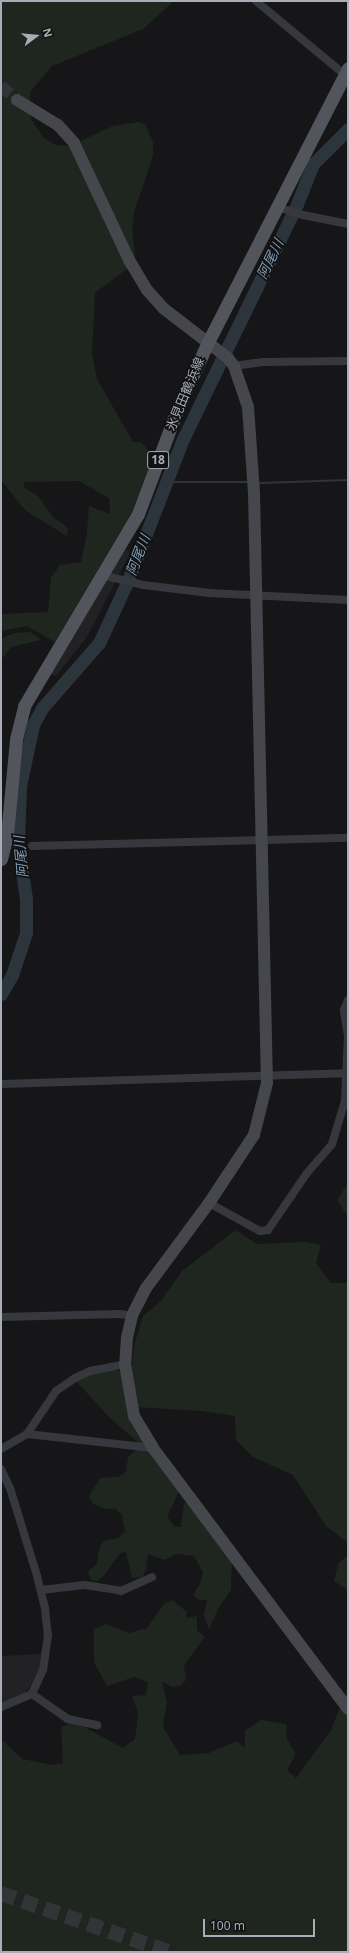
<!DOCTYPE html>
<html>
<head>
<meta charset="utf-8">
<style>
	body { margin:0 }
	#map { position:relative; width:349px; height:1953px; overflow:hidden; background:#161618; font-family:"Noto Sans","Noto Sans JP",sans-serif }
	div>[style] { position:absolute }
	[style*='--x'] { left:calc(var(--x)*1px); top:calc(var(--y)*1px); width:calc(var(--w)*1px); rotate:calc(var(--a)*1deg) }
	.built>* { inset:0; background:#222225 }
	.green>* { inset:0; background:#1e261f }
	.stream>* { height:2px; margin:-1px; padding:0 1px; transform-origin:1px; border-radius:1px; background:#2c353c }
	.river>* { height:13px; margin:-6.5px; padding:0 6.5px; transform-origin:6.5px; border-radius:6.5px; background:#2c353c }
	.secondary-tunnel>* { height:12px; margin-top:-6px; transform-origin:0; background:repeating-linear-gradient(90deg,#333438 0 12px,transparent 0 18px) }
	.highway-tunnel>* { height:15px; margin-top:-7.5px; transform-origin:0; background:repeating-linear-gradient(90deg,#333438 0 15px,transparent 0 23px) }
	.street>* { height:8px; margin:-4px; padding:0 4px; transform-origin:4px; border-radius:4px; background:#37383d }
	.secondary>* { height:12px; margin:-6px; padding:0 6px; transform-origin:6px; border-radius:6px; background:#45474d }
	.primary>* { height:13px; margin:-6.5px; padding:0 6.5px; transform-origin:6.5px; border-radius:6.5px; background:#53555c }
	span { translate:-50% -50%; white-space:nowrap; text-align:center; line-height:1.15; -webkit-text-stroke:3.5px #111113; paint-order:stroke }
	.shield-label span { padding:1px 3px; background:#111113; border:1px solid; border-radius:3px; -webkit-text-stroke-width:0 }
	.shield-label { font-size:12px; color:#a8adb8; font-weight:700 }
	.street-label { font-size:13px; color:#a8adb8 }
	.water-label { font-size:14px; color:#7f9bb3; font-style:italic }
	.frame { position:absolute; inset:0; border:2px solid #a8adb8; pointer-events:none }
	.north { position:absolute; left:16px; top:16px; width:40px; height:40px; -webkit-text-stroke:3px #111113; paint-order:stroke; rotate:74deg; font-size:11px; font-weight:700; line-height:16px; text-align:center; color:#a8adb8 }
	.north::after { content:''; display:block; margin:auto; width:14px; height:18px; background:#a8adb8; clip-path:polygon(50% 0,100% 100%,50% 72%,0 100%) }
	.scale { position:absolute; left:203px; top:1919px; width:112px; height:18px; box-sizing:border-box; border:2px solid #a8adb8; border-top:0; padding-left:5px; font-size:12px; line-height:14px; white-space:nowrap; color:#a8adb8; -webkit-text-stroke:3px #111113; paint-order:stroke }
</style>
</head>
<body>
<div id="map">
	<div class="built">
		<i style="clip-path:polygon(124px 547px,130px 553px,87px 637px,56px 676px,48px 673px)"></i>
		<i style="clip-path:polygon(42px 1654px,38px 1676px,25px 1693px,1px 1704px,1px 1656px)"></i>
	</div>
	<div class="green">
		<i style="clip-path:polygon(1px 1px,174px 1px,143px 29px,52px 66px,30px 92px,31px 119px,44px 138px,56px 145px,70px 146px,113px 126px,138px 122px,145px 124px,153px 142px,153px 156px,135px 209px,132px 229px,136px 262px,95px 293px,92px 353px,97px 379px,133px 442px,141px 442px,156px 459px,140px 499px,55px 642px,27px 626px,1px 631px,1px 614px,48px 612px,51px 577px,60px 565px,81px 562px,87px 533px,89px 506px,110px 514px,109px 498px,79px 481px,23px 482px,25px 488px,39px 497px,53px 517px,68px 528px,67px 536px,25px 510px,1px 480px)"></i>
		<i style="clip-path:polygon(31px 632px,41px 640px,11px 647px,1px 660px,1px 639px,14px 633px)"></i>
		<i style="clip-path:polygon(348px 1183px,348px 1217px,337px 1200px)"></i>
		<i style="clip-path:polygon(236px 1230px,257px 1244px,306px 1242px,321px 1245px,316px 1263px,331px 1283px,348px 1283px,348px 1543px,326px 1526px,293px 1475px,253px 1457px,236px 1440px,235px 1416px,202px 1411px,135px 1407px,130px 1382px,134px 1346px,143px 1316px,161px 1301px,182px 1271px)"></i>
		<i style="clip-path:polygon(115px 1370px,121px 1371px,144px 1443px,139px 1443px,109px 1417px,77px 1382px,94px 1372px)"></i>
		<i style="clip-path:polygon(136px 1450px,148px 1450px,179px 1491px,167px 1517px,175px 1527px,181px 1527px,184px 1503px,190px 1502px,232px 1556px,231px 1590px,218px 1609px,209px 1629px,204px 1615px,207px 1600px,199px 1600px,193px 1595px,200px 1584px,203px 1572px,194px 1556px,177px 1554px,165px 1560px,148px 1554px,146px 1570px,142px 1577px,132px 1578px,126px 1552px,120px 1553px,103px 1577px,97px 1581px,91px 1580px,88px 1571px,97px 1564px,99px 1550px,103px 1541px,119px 1538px,125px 1531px,122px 1515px,116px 1509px,105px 1509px,93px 1504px,89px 1496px,100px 1478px,118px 1477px,126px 1472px,128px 1457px)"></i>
		<i style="clip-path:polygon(348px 1555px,348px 1590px,334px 1581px,338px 1564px)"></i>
		<i style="clip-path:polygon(172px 1600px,187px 1612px,186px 1618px,197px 1616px,197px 1630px,205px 1637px,184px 1665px,186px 1680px,181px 1685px,173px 1687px,162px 1682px,167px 1702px,163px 1727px,180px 1755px,209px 1753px,237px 1741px,245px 1748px,245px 1731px,261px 1720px,286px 1724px,287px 1739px,296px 1754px,287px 1770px,296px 1778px,331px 1730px,348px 1687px,348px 1952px,1px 1952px,1px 1739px,22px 1759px,53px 1765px,63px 1763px,61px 1727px,73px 1723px,84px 1727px,123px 1748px,135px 1739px,138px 1713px,132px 1696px,146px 1695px,148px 1682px,134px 1677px,107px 1686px,94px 1662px,94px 1629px,106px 1624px,129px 1633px,147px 1628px,164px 1604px)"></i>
	</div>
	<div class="stream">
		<i style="--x:165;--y:482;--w:82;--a:0"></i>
		<i style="--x:260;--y:483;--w:88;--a:-2"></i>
	</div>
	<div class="river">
		<i style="--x:1;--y:994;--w:22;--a:-60"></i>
		<i style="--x:12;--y:975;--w:44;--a:-71.6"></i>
		<i style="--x:26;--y:933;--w:34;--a:-90"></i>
		<i style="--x:26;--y:899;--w:57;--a:-98.1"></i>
		<i style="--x:18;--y:843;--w:57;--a:-88"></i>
		<i style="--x:20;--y:786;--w:62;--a:-78"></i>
		<i style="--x:33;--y:725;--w:19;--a:-62"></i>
		<i style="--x:42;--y:708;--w:86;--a:-48.8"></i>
		<i style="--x:99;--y:643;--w:72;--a:-65.2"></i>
		<i style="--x:129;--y:578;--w:149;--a:-68.8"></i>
		<i style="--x:183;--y:439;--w:261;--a:-64.1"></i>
		<i style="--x:297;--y:204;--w:43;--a:-68.2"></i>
		<i style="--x:313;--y:164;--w:49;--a:-45"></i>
	</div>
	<div class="secondary-tunnel">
		<i style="--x:1;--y:86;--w:21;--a:41"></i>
	</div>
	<div class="highway-tunnel">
		<i style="--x:1;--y:1893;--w:179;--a:19.2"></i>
	</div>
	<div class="street">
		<i style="--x:256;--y:1;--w:116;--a:39.7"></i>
		<i style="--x:277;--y:207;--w:27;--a:17"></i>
		<i style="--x:303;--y:215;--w:46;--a:11.3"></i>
		<i style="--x:234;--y:366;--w:29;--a:-8"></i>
		<i style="--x:263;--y:362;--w:85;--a:-0.7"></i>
		<i style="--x:101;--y:575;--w:43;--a:13.4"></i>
		<i style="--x:143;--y:585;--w:67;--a:6.8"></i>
		<i style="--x:210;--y:593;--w:138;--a:2.9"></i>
		<i style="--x:32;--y:846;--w:316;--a:-1.5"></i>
		<i style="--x:1;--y:1084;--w:346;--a:-1.8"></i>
		<i style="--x:209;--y:1203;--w:58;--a:28.8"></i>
		<i style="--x:260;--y:1231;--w:8;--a:-7"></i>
		<i style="--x:268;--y:1230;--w:69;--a:-55.6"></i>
		<i style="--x:307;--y:1173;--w:38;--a:-49"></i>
		<i style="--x:332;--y:1144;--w:45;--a:-73.2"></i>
		<i style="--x:345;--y:1101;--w:65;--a:-87.4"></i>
		<i style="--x:348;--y:1036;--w:26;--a:-99"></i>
		<i style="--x:344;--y:1010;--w:11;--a:-68"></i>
		<i style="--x:1;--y:1317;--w:119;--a:-1.4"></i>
		<i style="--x:120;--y:1314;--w:12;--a:9"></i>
		<i style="--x:27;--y:1434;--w:127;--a:6.3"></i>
		<i style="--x:1;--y:1449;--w:30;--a:-30"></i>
		<i style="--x:27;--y:1434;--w:52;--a:-56"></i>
		<i style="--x:56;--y:1391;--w:23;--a:-34"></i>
		<i style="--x:75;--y:1378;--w:17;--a:-25"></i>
		<i style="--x:90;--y:1371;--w:36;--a:-11"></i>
		<i style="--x:1;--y:1469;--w:21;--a:65"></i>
		<i style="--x:10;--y:1488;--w:92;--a:72.9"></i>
		<i style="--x:37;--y:1576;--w:33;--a:76"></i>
		<i style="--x:45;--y:1608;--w:27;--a:84"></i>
		<i style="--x:48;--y:1635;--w:35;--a:98"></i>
		<i style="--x:43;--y:1670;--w:26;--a:115"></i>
		<i style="--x:32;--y:1694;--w:34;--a:157"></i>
		<i style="--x:41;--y:1590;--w:44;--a:-6.5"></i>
		<i style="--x:85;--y:1585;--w:36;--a:9"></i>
		<i style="--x:121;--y:1591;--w:34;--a:-24"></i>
		<i style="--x:32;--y:1694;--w:44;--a:34.8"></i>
		<i style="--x:68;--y:1719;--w:30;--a:12"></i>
	</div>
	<div class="secondary">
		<i style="--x:17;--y:100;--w:48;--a:31.4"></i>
		<i style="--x:58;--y:125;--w:24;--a:48"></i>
		<i style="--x:74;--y:143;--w:129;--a:64.8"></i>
		<i style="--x:129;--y:260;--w:35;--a:59"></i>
		<i style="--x:147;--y:290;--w:24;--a:48"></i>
		<i style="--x:163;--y:308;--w:82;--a:37.6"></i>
		<i style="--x:228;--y:358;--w:10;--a:53"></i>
		<i style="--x:234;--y:366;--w:43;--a:71.1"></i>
		<i style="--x:248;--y:407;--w:86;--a:86"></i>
		<i style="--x:254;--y:493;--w:590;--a:88.74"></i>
		<i style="--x:267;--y:1083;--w:54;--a:104"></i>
		<i style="--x:254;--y:1135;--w:82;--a:123.5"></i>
		<i style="--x:209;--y:1203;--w:106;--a:126.5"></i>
		<i style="--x:146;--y:1288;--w:31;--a:117"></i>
		<i style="--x:132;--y:1316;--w:23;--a:103"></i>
		<i style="--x:127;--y:1338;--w:26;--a:94"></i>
		<i style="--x:125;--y:1364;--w:53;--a:80.2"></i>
		<i style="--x:134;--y:1416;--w:37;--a:59"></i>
		<i style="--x:153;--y:1448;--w:326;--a:53.2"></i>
	</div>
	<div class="primary">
		<i style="--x:1;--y:859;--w:25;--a:-76"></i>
		<i style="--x:7;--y:835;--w:96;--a:-84.6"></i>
		<i style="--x:16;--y:739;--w:34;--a:-76"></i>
		<i style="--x:24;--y:706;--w:223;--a:-59.3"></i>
		<i style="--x:138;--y:514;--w:111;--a:-69.4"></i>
		<i style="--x:177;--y:410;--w:75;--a:-65.5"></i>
		<i style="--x:208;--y:342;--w:308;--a:-62.9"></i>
	</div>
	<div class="shield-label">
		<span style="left:158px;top:460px">18</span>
	</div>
	<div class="street-label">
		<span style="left:185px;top:394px;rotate:-67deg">氷見田鶴浜線</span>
	</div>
	<div class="water-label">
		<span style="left:270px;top:259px;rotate:-64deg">阿尾川</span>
		<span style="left:138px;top:555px;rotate:-69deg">阿尾川</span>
		<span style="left:21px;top:857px;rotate:-95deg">阿尾川</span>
	</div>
	<div class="frame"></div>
	<div class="north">N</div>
	<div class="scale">100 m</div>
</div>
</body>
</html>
